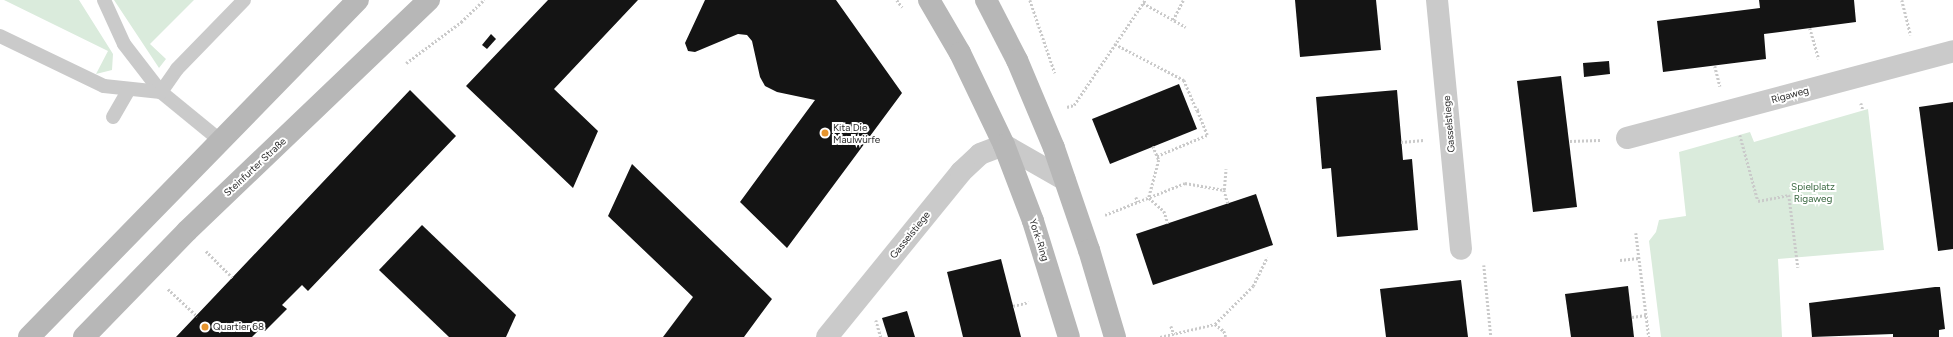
<!DOCTYPE html>
<html>
<head>
<meta charset="utf-8">
<style>
	body { margin:0 }
	#map { position:relative; width:1953px; height:337px; overflow:hidden; background:#fff; font-family:Figtree,sans-serif }
	div>[style] { position:absolute }
	[style*='--x'] { left:calc(var(--x)*1px); top:calc(var(--y)*1px); width:calc(var(--w)*1px); rotate:calc(var(--a)*1deg) }
	.green>* { inset:0; background:#daebdc }
	.building>* { inset:0; background:#141414 }
	.path>* { height:2.5px; margin-top:-1.25px; transform-origin:0; background:repeating-linear-gradient(90deg,#cacaca 0 2px,transparent 0 4px) }
	.service>* { height:14px; margin:-7px; padding:0 7px; transform-origin:7px; border-radius:7px; background:#cacaca }
	.minor>* { height:22px; margin:-11px; padding:0 11px; transform-origin:11px; border-radius:11px; background:#cacaca }
	.secondary>* { height:22px; margin:-11px; padding:0 11px; transform-origin:11px; border-radius:11px; background:#b7b7b7 }
	.dots>* { width:11px; height:11px; translate:-50% -50%; box-sizing:border-box; border:2px solid #fff; border-radius:50% }
	span { translate:-50% -50%; white-space:nowrap; text-align:center; line-height:1.15; -webkit-text-stroke:4px #fff; paint-order:stroke }
	.street-label { font-size:10px; color:#2d2d2d }
	.poi-label { font-size:10px; color:#2d2d2d }
	.left { translate:0 -50%; text-align:left }
	.park-label { font-size:10px; color:#3b6942 }
</style>
</head>
<body>
<div id="map">
	<div class="green">
		<i style="clip-path:polygon(4px 0,79px 0,113px 54px,112px 70px,96px 74px,108px 51px)"></i>
		<i style="clip-path:polygon(114px 0,194px 0,150px 44px,166px 59px,159px 68px)"></i>
		<i style="clip-path:polygon(1868px 109px,1884px 250px,1778px 259px,1782px 337px,1661px 337px,1649px 241px,1656px 232px,1659px 220px,1686px 216px,1679px 152px,1750px 132px,1754px 142px)"></i>
	</div>
	<div class="building">
		<i style="clip-path:polygon(548px 0,638px 0,554px 89px,598px 131px,573px 188px,466px 86px)"></i>
		<i style="clip-path:polygon(705px 0,836px 0,902px 93px,787px 248px,740px 202px,815px 100px,777px 92px,765px 86px,760px 77px,752px 41px,747px 35px,738px 34px,695px 52px,688px 51px,685px 43px)"></i>
		<i style="clip-path:polygon(1295px 0,1376px 0,1381px 50px,1300px 57px)"></i>
		<i style="clip-path:polygon(1759px 0,1854px 0,1856px 22px,1764px 34px,1766px 59px,1663px 72px,1657px 21px,1760px 8px)"></i>
		<i style="clip-path:polygon(491px 34px,496px 39px,487px 49px,482px 45px)"></i>
		<i style="clip-path:polygon(1609px 61px,1610px 74px,1584px 77px,1583px 63px)"></i>
		<i style="clip-path:polygon(1561px 76px,1577px 207px,1533px 212px,1517px 81px)"></i>
		<i style="clip-path:polygon(1179px 84px,1197px 129px,1110px 164px,1092px 119px)"></i>
		<i style="clip-path:polygon(410px 90px,456px 136px,308px 291px,302px 285px,282px 305px,287px 309px,265px 331px,261px 328px,252px 337px,176px 337px)"></i>
		<i style="clip-path:polygon(1397px 90px,1403px 160px,1412px 159px,1418px 230px,1337px 237px,1331px 168px,1322px 169px,1316px 97px)"></i>
		<i style="clip-path:polygon(1953px 102px,1953px 249px,1938px 251px,1919px 107px)"></i>
		<i style="clip-path:polygon(632px 164px,772px 299px,744px 337px,663px 337px,693px 297px,608px 216px)"></i>
		<i style="clip-path:polygon(1256px 194px,1273px 245px,1153px 285px,1136px 234px)"></i>
		<i style="clip-path:polygon(422px 225px,516px 315px,506px 337px,449px 337px,379px 270px)"></i>
		<i style="clip-path:polygon(1001px 259px,1021px 337px,963px 337px,947px 272px)"></i>
		<i style="clip-path:polygon(1461px 280px,1468px 337px,1386px 337px,1380px 289px)"></i>
		<i style="clip-path:polygon(1628px 286px,1634px 337px,1571px 337px,1565px 294px)"></i>
		<i style="clip-path:polygon(1935px 287px,1940px 287px,1945px 329px,1939px 330px,1939px 337px,1893px 337px,1893px 334px,1812px 337px,1809px 303px)"></i>
		<i style="clip-path:polygon(907px 311px,915px 337px,888px 337px,882px 318px)"></i>
	</div>
	<div class="path">
		<i style="--x:897;--y:0;--w:9;--a:54"></i>
		<i style="--x:1030;--y:0;--w:77;--a:71.1"></i>
		<i style="--x:1902;--y:0;--w:36;--a:76"></i>
		<i style="--x:1143;--y:3;--w:49;--a:29.2"></i>
		<i style="--x:1173;--y:20;--w:22;--a:-63"></i>
		<i style="--x:1810;--y:28;--w:32;--a:74"></i>
		<i style="--x:1115;--y:44;--w:78;--a:27.6"></i>
		<i style="--x:1184;--y:80;--w:33;--a:67"></i>
		<i style="--x:406;--y:63;--w:69;--a:-36.7"></i>
		<i style="--x:461;--y:22;--w:32;--a:-44"></i>
		<i style="--x:1715;--y:66;--w:21;--a:76"></i>
		<i style="--x:1861;--y:103;--w:7;--a:74"></i>
		<i style="--x:1067;--y:107;--w:7;--a:-16"></i>
		<i style="--x:1074;--y:105;--w:127;--a:-55.9"></i>
		<i style="--x:1740;--y:135;--w:68;--a:74.7"></i>
		<i style="--x:1758;--y:201;--w:32;--a:-11"></i>
		<i style="--x:1789;--y:195;--w:73;--a:82.9"></i>
		<i style="--x:1570;--y:141;--w:30;--a:-2"></i>
		<i style="--x:1401;--y:142;--w:23;--a:-5"></i>
		<i style="--x:1153;--y:146;--w:15;--a:67"></i>
		<i style="--x:1159;--y:160;--w:39;--a:105"></i>
		<i style="--x:1149;--y:198;--w:20;--a:41"></i>
		<i style="--x:1164;--y:211;--w:13;--a:72"></i>
		<i style="--x:1157;--y:156;--w:54;--a:-22.8"></i>
		<i style="--x:1207;--y:135;--w:27;--a:-112"></i>
		<i style="--x:1197;--y:110;--w:4;--a:-14"></i>
		<i style="--x:1224;--y:190;--w:21;--a:-85"></i>
		<i style="--x:1136;--y:197;--w:5;--a:68"></i>
		<i style="--x:1105;--y:215;--w:86;--a:-21.8"></i>
		<i style="--x:1185;--y:183;--w:40;--a:10"></i>
		<i style="--x:1224;--y:190;--w:14;--a:73"></i>
		<i style="--x:1636;--y:233;--w:105;--a:82.9"></i>
		<i style="--x:206;--y:251;--w:38;--a:45"></i>
		<i style="--x:1620;--y:260;--w:19;--a:-6"></i>
		<i style="--x:1484;--y:265;--w:72;--a:84.4"></i>
		<i style="--x:168;--y:289;--w:40;--a:43"></i>
		<i style="--x:1013;--y:306;--w:16;--a:-14"></i>
		<i style="--x:1632;--y:317;--w:14;--a:-8"></i>
		<i style="--x:876;--y:320;--w:18;--a:74"></i>
		<i style="--x:1215;--y:324;--w:54;--a:-45"></i>
		<i style="--x:1253;--y:286;--w:32;--a:-64"></i>
		<i style="--x:1171;--y:326;--w:9;--a:69"></i>
		<i style="--x:1160;--y:337;--w:57;--a:-13.3"></i>
		<i style="--x:1215;--y:324;--w:11;--a:38"></i>
		<i style="--x:1224;--y:331;--w:6;--a:72"></i>
	</div>
	<div class="service">
		<i style="--x:104;--y:0;--w:48;--a:65.6"></i>
		<i style="--x:124;--y:44;--w:61;--a:52.4"></i>
		<i style="--x:161;--y:92;--w:79;--a:39.3"></i>
		<i style="--x:0;--y:36;--w:115;--a:25.7"></i>
		<i style="--x:104;--y:86;--w:57;--a:6"></i>
		<i style="--x:161;--y:92;--w:28;--a:-55"></i>
		<i style="--x:177;--y:69;--w:96;--a:-45.8"></i>
		<i style="--x:113;--y:117;--w:32;--a:-60"></i>
	</div>
	<div class="minor">
		<i style="--x:1437;--y:0;--w:250;--a:84.5"></i>
		<i style="--x:1627;--y:138;--w:337;--a:-14.9"></i>
		<i style="--x:827;--y:337;--w:213;--a:-50.9"></i>
		<i style="--x:961;--y:172;--w:26;--a:-43"></i>
		<i style="--x:980;--y:154;--w:26;--a:-21"></i>
		<i style="--x:1004;--y:145;--w:70;--a:29.8"></i>
	</div>
	<div class="secondary">
		<i style="--x:929;--y:0;--w:61;--a:59.7"></i>
		<i style="--x:960;--y:53;--w:102;--a:64.4"></i>
		<i style="--x:1004;--y:145;--w:81;--a:69.1"></i>
		<i style="--x:1033;--y:221;--w:121;--a:72.8"></i>
		<i style="--x:986;--y:0;--w:68;--a:62.7"></i>
		<i style="--x:1017;--y:60;--w:95;--a:67.2"></i>
		<i style="--x:1054;--y:148;--w:108;--a:71.1"></i>
		<i style="--x:1089;--y:250;--w:91;--a:73.4"></i>
		<i style="--x:29;--y:337;--w:471;--a:-45.7"></i>
		<i style="--x:84;--y:337;--w:148;--a:-45.8"></i>
		<i style="--x:187;--y:231;--w:335;--a:-43.7"></i>
	</div>
	<div class="dots">
		<i style="left:825px;top:133px;background:#e5942e"></i>
		<i style="left:205px;top:327px;background:#e5942e"></i>
	</div>
	<div class="street-label">
		<span style="left:1790px;top:95px;rotate:-15deg">Rigaweg</span>
		<span style="left:1449px;top:124px;rotate:-95deg">Gasselstiege</span>
		<span style="left:255px;top:167px;rotate:-43deg">Steinfurter Straße</span>
		<span style="left:910px;top:235px;rotate:-51deg">Gasselstiege</span>
		<span style="left:1039px;top:240px;rotate:72deg">York-Ring</span>
	</div>
	<div class="poi-label">
		<span class="left" style="left:833px;top:133px">Kita Die<br>Maulwürfe</span>
		<span class="left" style="left:213px;top:327px">Quartier 68</span>
	</div>
	<div class="park-label">
		<span style="left:1813px;top:192px">Spielplatz<br>Rigaweg</span>
	</div>
</div>
</body>
</html>
